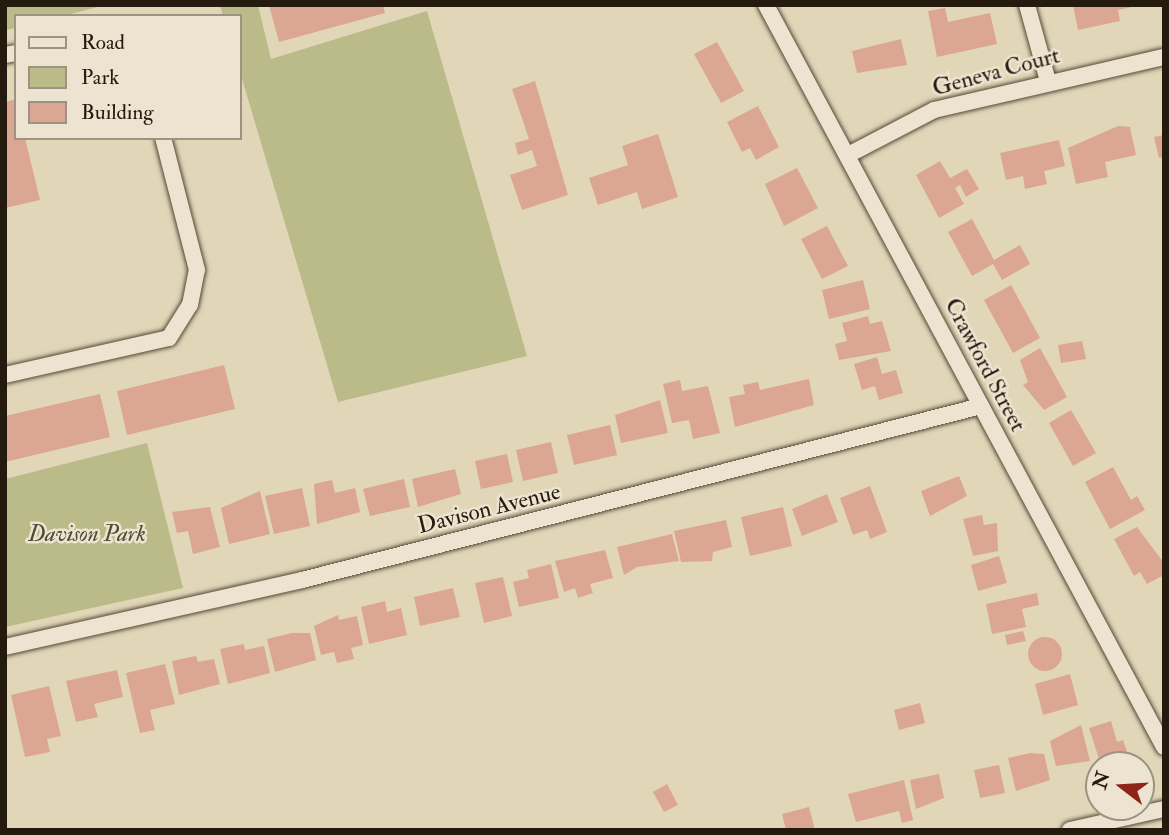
<!DOCTYPE html>
<html>
<head>
<meta charset="utf-8">
<style>
	body { margin:0 }
	#map { position:relative; width:1169px; height:835px; overflow:hidden; background:#e1d6b7; font-family:"IM FELL Double Pica",serif }
	div>[style] { position:absolute }
	[style*='--x'] { left:calc(var(--x)*1px); top:calc(var(--y)*1px); width:calc(var(--w)*1px); rotate:calc(var(--a)*1deg) }
	.green>* { inset:0; background:#bbbb89 }
	.building>* { inset:0; background:#dba792 }
	.round { border-radius:50% }
	.roads { filter:drop-shadow(0 0 2px #534938) drop-shadow(0 0 2px #534938) }
	.minor>* { height:16px; margin:-8px; padding:0 8px; transform-origin:8px; border-radius:8px; background:#ece4d0 }
	span { translate:-50% -50%; white-space:nowrap; text-align:center; line-height:1.15; -webkit-text-stroke:5px #ece4d0; paint-order:stroke }
	.street-label { font-size:23px; color:#241a0d }
	.park-label { font-size:23px; color:#514a32; font-style:italic }
	.frame { position:absolute; inset:0; border:7px solid #241a0d; pointer-events:none }
	.legend { position:absolute; left:14px; top:14px; width:228px; height:126px; box-sizing:border-box; background:#ece4d0; border:2px solid #9c9382; margin:0; padding:9px 12px; list-style:none; font-size:21px; color:#241a0d }
	.legend li { display:flex; align-items:center; gap:14px; height:35px }
	.legend b { width:35px; border:2px solid #9c9382 }
	.north { position:absolute; left:1085px; top:751px; width:70px; height:70px; box-sizing:border-box; background:#ece4d0; border:2px solid #9c9382; border-radius:50%; rotate:287deg; font-size:19px; font-weight:700; line-height:28px; text-align:center; color:#241a0d }
	.north::after { content:''; display:block; margin:auto; width:24px; height:32px; background:#8f2418; clip-path:polygon(50% 0,100% 100%,50% 72%,0 100%) }
</style>
</head>
<body>
<div id="map">
	<div class="green">
		<i style="clip-path:polygon(5px 5px,105px 5px,63px 16px,16px 16px,16px 28px,5px 30px)"></i>
		<i style="clip-path:polygon(220px 5px,258px 5px,271px 59px,427px 11px,527px 356px,338px 402px,240px 72px,240px 16px,223px 16px)"></i>
		<i style="clip-path:polygon(147px 443px,183px 588px,5px 627px,5px 479px)"></i>
	</div>
	<div class="building">
		<i style="clip-path:polygon(269px 5px,383px 5px,385px 13px,279px 42px)"></i>
		<i style="clip-path:polygon(1073px 5px,1136px 5px,1136px 6px,1118px 10px,1120px 21px,1078px 30px)"></i>
		<i style="clip-path:polygon(945px 8px,948px 22px,990px 13px,997px 44px,937px 57px,928px 11px)"></i>
		<i style="clip-path:polygon(901px 39px,907px 65px,857px 73px,852px 51px)"></i>
		<i style="clip-path:polygon(717px 42px,744px 91px,721px 103px,694px 54px)"></i>
		<i style="clip-path:polygon(535px 81px,568px 195px,522px 210px,510px 175px,537px 166px,532px 150px,518px 155px,515px 143px,529px 139px,512px 89px)"></i>
		<i style="clip-path:polygon(16px 99px,16px 138px,25px 138px,40px 200px,5px 208px,5px 102px)"></i>
		<i style="clip-path:polygon(758px 106px,779px 147px,756px 160px,750px 148px,742px 152px,727px 122px)"></i>
		<i style="clip-path:polygon(1118px 126px,1130px 127px,1136px 155px,1105px 162px,1108px 177px,1076px 184px,1068px 148px)"></i>
		<i style="clip-path:polygon(658px 134px,678px 197px,642px 209px,637px 192px,598px 205px,589px 178px,628px 165px,622px 146px)"></i>
		<i style="clip-path:polygon(1164px 135px,1164px 157px,1159px 158px,1154px 137px)"></i>
		<i style="clip-path:polygon(1059px 140px,1065px 166px,1044px 171px,1047px 184px,1025px 189px,1023px 176px,1006px 180px,1000px 153px)"></i>
		<i style="clip-path:polygon(940px 161px,950px 178px,967px 169px,979px 189px,966px 197px,960px 185px,955px 188px,964px 204px,939px 218px,916px 175px)"></i>
		<i style="clip-path:polygon(797px 168px,818px 208px,784px 226px,765px 184px)"></i>
		<i style="clip-path:polygon(972px 219px,994px 260px,1020px 245px,1030px 264px,1002px 280px,993px 264px,972px 276px,948px 232px)"></i>
		<i style="clip-path:polygon(827px 226px,848px 266px,822px 279px,801px 239px)"></i>
		<i style="clip-path:polygon(863px 280px,870px 309px,829px 319px,822px 290px)"></i>
		<i style="clip-path:polygon(1011px 285px,1040px 338px,1013px 353px,984px 300px)"></i>
		<i style="clip-path:polygon(868px 316px,870px 324px,882px 321px,891px 351px,839px 360px,835px 344px,847px 341px,842px 323px)"></i>
		<i style="clip-path:polygon(1082px 341px,1086px 359px,1061px 363px,1058px 345px)"></i>
		<i style="clip-path:polygon(1040px 348px,1067px 397px,1044px 410px,1023px 385px,1028px 382px,1020px 360px)"></i>
		<i style="clip-path:polygon(877px 357px,882px 374px,896px 370px,903px 393px,879px 400px,875px 386px,862px 390px,854px 364px)"></i>
		<i style="clip-path:polygon(224px 365px,235px 409px,127px 435px,117px 391px)"></i>
		<i style="clip-path:polygon(809px 379px,814px 405px,735px 427px,729px 397px,745px 394px,743px 385px,758px 382px,760px 390px)"></i>
		<i style="clip-path:polygon(680px 380px,682px 391px,708px 386px,720px 433px,693px 439px,689px 420px,672px 423px,663px 384px)"></i>
		<i style="clip-path:polygon(100px 394px,110px 437px,5px 462px,5px 416px)"></i>
		<i style="clip-path:polygon(660px 400px,668px 433px,621px 443px,615px 415px)"></i>
		<i style="clip-path:polygon(1071px 410px,1096px 453px,1073px 466px,1049px 423px)"></i>
		<i style="clip-path:polygon(610px 425px,617px 455px,574px 465px,567px 435px)"></i>
		<i style="clip-path:polygon(551px 442px,558px 473px,523px 481px,516px 450px)"></i>
		<i style="clip-path:polygon(507px 454px,513px 482px,481px 489px,475px 461px)"></i>
		<i style="clip-path:polygon(1113px 467px,1131px 500px,1137px 496px,1145px 510px,1110px 529px,1085px 482px)"></i>
		<i style="clip-path:polygon(455px 469px,461px 494px,418px 507px,412px 479px)"></i>
		<i style="clip-path:polygon(959px 476px,967px 496px,930px 516px,921px 491px)"></i>
		<i style="clip-path:polygon(404px 479px,410px 507px,370px 516px,363px 489px)"></i>
		<i style="clip-path:polygon(332px 480px,335px 493px,355px 488px,360px 512px,317px 524px,314px 484px)"></i>
		<i style="clip-path:polygon(870px 486px,887px 532px,870px 539px,867px 530px,853px 535px,840px 498px)"></i>
		<i style="clip-path:polygon(302px 488px,310px 526px,274px 534px,265px 496px)"></i>
		<i style="clip-path:polygon(260px 491px,270px 534px,229px 544px,221px 508px)"></i>
		<i style="clip-path:polygon(827px 494px,838px 522px,802px 536px,792px 509px)"></i>
		<i style="clip-path:polygon(210px 507px,220px 547px,193px 554px,188px 531px,177px 533px,172px 512px)"></i>
		<i style="clip-path:polygon(783px 507px,792px 546px,750px 556px,741px 517px)"></i>
		<i style="clip-path:polygon(982px 515px,984px 525px,997px 523px,998px 551px,973px 556px,963px 519px)"></i>
		<i style="clip-path:polygon(726px 520px,732px 547px,713px 552px,712px 561px,681px 562px,674px 531px)"></i>
		<i style="clip-path:polygon(1137px 527px,1164px 563px,1164px 575px,1147px 584px,1140px 572px,1134px 576px,1114px 539px)"></i>
		<i style="clip-path:polygon(672px 534px,679px 561px,637px 567px,624px 575px,617px 547px)"></i>
		<i style="clip-path:polygon(605px 550px,613px 578px,590px 584px,593px 593px,578px 598px,575px 588px,564px 592px,555px 561px)"></i>
		<i style="clip-path:polygon(999px 556px,1007px 583px,978px 591px,971px 565px)"></i>
		<i style="clip-path:polygon(551px 564px,559px 598px,519px 607px,513px 582px,529px 578px,527px 570px)"></i>
		<i style="clip-path:polygon(503px 577px,512px 616px,484px 623px,475px 583px)"></i>
		<i style="clip-path:polygon(453px 588px,460px 617px,420px 626px,414px 597px)"></i>
		<i style="clip-path:polygon(1037px 593px,1039px 605px,1022px 609px,1026px 627px,992px 634px,986px 604px)"></i>
		<i style="clip-path:polygon(385px 601px,387px 612px,401px 608px,407px 635px,369px 644px,361px 607px)"></i>
		<i style="clip-path:polygon(338px 615px,339px 620px,357px 616px,363px 645px,351px 648px,354px 659px,337px 663px,334px 652px,321px 655px,314px 626px)"></i>
		<i style="clip-path:polygon(1023px 631px,1026px 641px,1007px 645px,1005px 635px)"></i>
		<i style="clip-path:polygon(292px 633px,310px 633px,316px 660px,275px 672px,267px 639px)"></i>
		<i class="round" style="left:1028px;top:637px;width:34px;height:34px"></i>
		<i style="clip-path:polygon(244px 644px,245px 650px,264px 646px,270px 673px,228px 684px,220px 649px)"></i>
		<i style="clip-path:polygon(196px 656px,198px 662px,214px 659px,220px 684px,179px 695px,172px 661px)"></i>
		<i style="clip-path:polygon(165px 664px,175px 704px,150px 710px,155px 730px,140px 733px,126px 673px)"></i>
		<i style="clip-path:polygon(117px 670px,123px 697px,94px 704px,98px 717px,76px 722px,66px 681px)"></i>
		<i style="clip-path:polygon(1070px 674px,1078px 705px,1043px 715px,1035px 684px)"></i>
		<i style="clip-path:polygon(49px 686px,61px 736px,47px 739px,50px 752px,25px 757px,11px 695px)"></i>
		<i style="clip-path:polygon(920px 703px,925px 723px,899px 730px,894px 710px)"></i>
		<i style="clip-path:polygon(1111px 721px,1117px 742px,1123px 740px,1132px 765px,1101px 765px,1089px 728px)"></i>
		<i style="clip-path:polygon(1081px 725px,1090px 761px,1056px 766px,1050px 741px)"></i>
		<i style="clip-path:polygon(1030px 753px,1044px 754px,1050px 780px,1016px 791px,1008px 758px)"></i>
		<i style="clip-path:polygon(999px 765px,1005px 793px,980px 798px,974px 770px)"></i>
		<i style="clip-path:polygon(939px 774px,944px 798px,916px 809px,910px 780px)"></i>
		<i style="clip-path:polygon(904px 780px,913px 820px,902px 823px,899px 811px,856px 822px,848px 794px)"></i>
		<i style="clip-path:polygon(667px 784px,678px 805px,664px 812px,653px 792px)"></i>
		<i style="clip-path:polygon(809px 807px,815px 830px,786px 830px,782px 814px)"></i>
	</div>
	<div class="roads">
		<div class="minor">
			<i style="--x:766;--y:5;--w:842;--a:61.79"></i>
			<i style="--x:1027;--y:5;--w:79;--a:74.6"></i>
			<i style="--x:5;--y:55;--w:11;--a:-10"></i>
			<i style="--x:848;--y:155;--w:97;--a:-27.6"></i>
			<i style="--x:934;--y:110;--w:236;--a:-13"></i>
			<i style="--x:5;--y:375;--w:168;--a:-12.7"></i>
			<i style="--x:169;--y:338;--w:39;--a:-58"></i>
			<i style="--x:190;--y:305;--w:36;--a:-79"></i>
			<i style="--x:197;--y:270;--w:136;--a:-104.4"></i>
			<i style="--x:5;--y:647;--w:304;--a:-12.7"></i>
			<i style="--x:302;--y:580;--w:701;--a:-14.37"></i>
			<i style="--x:1070;--y:830;--w:96;--a:-12.6"></i>
		</div>
	</div>
	<div class="street-label">
		<span style="left:996px;top:72px;rotate:-15deg">Geneva Court</span>
		<span style="left:985px;top:365px;rotate:62deg">Crawford Street</span>
		<span style="left:489px;top:509px;rotate:-14deg">Davison Avenue</span>
	</div>
	<div class="park-label">
		<span style="left:87px;top:534px">Davison Park</span>
	</div>
	<div class="frame"></div>
	<ul class="legend">
	<li><b style="height:9px;background:#ece4d0"></b>Road</li>
	<li><b style="height:19px;background:#bbbb89"></b>Park</li>
	<li><b style="height:19px;background:#dba792"></b>Building</li>
	</ul>
	<div class="north">N</div>
</div>
</body>
</html>
